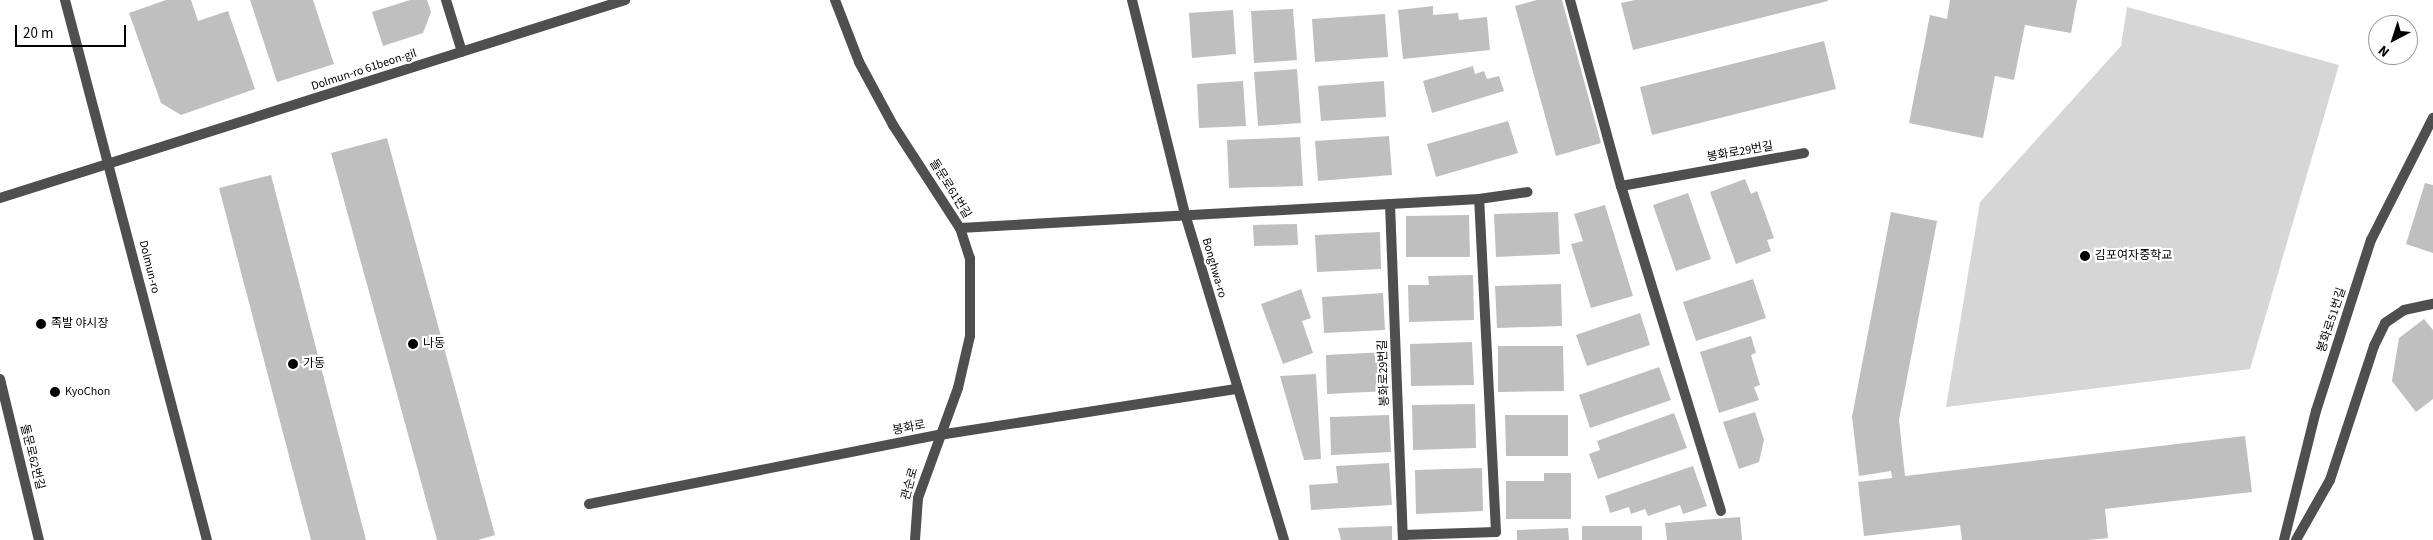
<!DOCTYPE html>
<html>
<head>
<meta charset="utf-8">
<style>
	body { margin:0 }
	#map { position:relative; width:2433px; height:540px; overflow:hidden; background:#fff; font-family:"Source Sans 3","Noto Sans KR",sans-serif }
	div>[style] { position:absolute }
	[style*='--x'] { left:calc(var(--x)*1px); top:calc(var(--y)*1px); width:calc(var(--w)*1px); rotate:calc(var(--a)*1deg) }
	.green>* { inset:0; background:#d6d6d6 }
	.building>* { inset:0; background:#bfbfbf }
	.service>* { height:10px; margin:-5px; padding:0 5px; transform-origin:5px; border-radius:5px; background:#4f4f4f }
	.minor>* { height:10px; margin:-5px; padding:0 5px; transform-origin:5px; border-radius:5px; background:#4f4f4f }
	.tertiary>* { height:10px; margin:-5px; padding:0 5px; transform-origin:5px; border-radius:5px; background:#4f4f4f }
	.dots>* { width:14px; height:14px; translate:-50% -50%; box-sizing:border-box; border:2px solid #fff; border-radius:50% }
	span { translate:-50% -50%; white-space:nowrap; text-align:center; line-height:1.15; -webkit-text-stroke:4.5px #fff; paint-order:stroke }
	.street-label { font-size:12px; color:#000 }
	.poi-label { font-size:12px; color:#000 }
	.left { translate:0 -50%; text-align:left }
	.north { position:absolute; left:2368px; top:15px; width:50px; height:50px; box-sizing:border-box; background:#fff; border:1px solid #999; border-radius:50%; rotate:220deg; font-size:14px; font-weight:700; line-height:20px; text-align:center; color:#000 }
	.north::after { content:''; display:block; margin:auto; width:18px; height:22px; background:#000; clip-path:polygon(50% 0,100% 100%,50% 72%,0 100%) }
	.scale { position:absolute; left:15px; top:25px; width:111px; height:22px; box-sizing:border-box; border:2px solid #000; border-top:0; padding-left:6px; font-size:15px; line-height:18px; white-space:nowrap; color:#000; -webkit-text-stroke:4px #fff; paint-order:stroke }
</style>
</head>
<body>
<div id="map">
	<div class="green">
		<i style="clip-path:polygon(2127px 7px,2339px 65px,2250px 369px,1946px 407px,1980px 202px,2121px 46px)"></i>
	</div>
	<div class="building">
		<i style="clip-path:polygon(166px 0,191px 0,198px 21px,228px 11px,255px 89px,181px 115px,161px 103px,129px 13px)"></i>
		<i style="clip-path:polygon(250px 0,313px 0,334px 64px,277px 82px)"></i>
		<i style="clip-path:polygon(410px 0,427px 0,431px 12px,423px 33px,383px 46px,372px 12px)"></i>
		<i style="clip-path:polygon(1537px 0,1562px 0,1601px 143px,1556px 156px,1515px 6px)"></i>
		<i style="clip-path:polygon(1635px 0,1828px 0,1828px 1px,1633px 50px,1621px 3px)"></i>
		<i style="clip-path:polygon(1950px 0,2077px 0,2071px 33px,2025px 25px,2014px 80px,1995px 76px,1983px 138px,1909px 123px,1930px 15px,1947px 19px)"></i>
		<i style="clip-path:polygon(1433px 6px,1433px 15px,1458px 13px,1459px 20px,1487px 17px,1490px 50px,1403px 59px,1398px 10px)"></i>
		<i style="clip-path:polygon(1293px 9px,1297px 60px,1254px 63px,1251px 11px)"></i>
		<i style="clip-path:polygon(1233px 10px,1236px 54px,1192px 58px,1189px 13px)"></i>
		<i style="clip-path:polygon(1385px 14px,1388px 57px,1315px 62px,1312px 19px)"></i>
		<i style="clip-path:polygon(1824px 41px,1836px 89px,1652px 135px,1640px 87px)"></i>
		<i style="clip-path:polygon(1473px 66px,1475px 74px,1484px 71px,1487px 79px,1499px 76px,1504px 91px,1432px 113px,1423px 81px)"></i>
		<i style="clip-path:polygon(1297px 69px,1301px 123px,1258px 126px,1254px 72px)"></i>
		<i style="clip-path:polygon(1243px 81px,1246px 126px,1199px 128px,1197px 84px)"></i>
		<i style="clip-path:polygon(1384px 81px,1386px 117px,1321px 121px,1318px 86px)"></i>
		<i style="clip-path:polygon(1508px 121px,1518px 153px,1436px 177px,1427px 144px)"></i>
		<i style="clip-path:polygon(1389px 136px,1392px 175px,1318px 181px,1315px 141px)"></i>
		<i style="clip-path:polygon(1300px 137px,1303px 186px,1229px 188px,1227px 140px)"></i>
		<i style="clip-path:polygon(387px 138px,495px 535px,478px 540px,437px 540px,331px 153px)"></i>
		<i style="clip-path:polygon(271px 175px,366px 540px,311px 540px,219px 188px)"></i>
		<i style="clip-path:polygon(1745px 179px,1751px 194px,1757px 191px,1774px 238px,1767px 240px,1771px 251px,1736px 264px,1710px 192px)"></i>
		<i style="clip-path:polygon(2425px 183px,2433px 185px,2433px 253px,2406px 244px)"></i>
		<i style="clip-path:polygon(1688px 193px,1711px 259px,1676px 271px,1653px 205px)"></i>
		<i style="clip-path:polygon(1605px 205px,1633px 296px,1591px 308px,1571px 244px,1583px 241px,1574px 214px)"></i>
		<i style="clip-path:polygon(1558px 212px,1560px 254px,1496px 257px,1494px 214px)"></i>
		<i style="clip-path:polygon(1891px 212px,1937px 221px,1899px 420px,1905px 476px,2245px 436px,2252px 492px,2105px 509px,2108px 538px,2088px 540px,1962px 540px,1960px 525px,1864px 536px,1858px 482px,1892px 478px,1891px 471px,1859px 476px,1852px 417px)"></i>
		<i style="clip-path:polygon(1469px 215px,1470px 257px,1406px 257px,1406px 216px)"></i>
		<i style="clip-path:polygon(1297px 224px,1298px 245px,1254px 246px,1253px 225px)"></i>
		<i style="clip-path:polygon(1380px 232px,1381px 269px,1317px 272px,1315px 235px)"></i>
		<i style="clip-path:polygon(1473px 275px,1474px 320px,1409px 322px,1408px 285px,1429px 285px,1428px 276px)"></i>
		<i style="clip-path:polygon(1753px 279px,1766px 318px,1696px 341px,1683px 302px)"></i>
		<i style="clip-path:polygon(1561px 284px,1562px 326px,1497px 328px,1495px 286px)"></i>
		<i style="clip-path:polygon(1301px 289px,1311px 318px,1302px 321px,1313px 353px,1283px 364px,1261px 304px)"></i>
		<i style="clip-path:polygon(1383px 293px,1385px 330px,1324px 333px,1322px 297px)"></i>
		<i style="clip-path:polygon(1640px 313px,1650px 345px,1587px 366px,1576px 335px)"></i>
		<i style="clip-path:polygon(2424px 319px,2433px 330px,2433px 399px,2416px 412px,2392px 381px,2399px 338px)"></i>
		<i style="clip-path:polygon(1751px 336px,1756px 353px,1751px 355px,1760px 385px,1754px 387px,1759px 400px,1719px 413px,1700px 352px)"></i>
		<i style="clip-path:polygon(1472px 342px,1474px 385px,1411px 386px,1410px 344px)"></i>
		<i style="clip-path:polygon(1498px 346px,1563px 346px,1564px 391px,1498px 392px)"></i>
		<i style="clip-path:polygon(1386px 352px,1388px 391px,1327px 394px,1326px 355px)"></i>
		<i style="clip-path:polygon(1659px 367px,1671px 400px,1590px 428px,1579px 395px)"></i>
		<i style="clip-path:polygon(1316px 374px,1321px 459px,1304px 460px,1280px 376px)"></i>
		<i style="clip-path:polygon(1475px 404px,1476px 448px,1413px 450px,1412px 405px)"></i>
		<i style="clip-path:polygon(1755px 412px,1764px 440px,1759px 462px,1739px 469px,1723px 422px)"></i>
		<i style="clip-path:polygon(1674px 413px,1687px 448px,1598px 479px,1589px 454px,1600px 450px,1597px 441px)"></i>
		<i style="clip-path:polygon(1389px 415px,1391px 452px,1331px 455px,1330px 417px)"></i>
		<i style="clip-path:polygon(1505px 415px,1568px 415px,1568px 456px,1506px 456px)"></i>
		<i style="clip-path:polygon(1389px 463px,1392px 505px,1311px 510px,1309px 485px,1338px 483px,1336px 466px)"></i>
		<i style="clip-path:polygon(1693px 466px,1707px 506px,1683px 514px,1680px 505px,1648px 516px,1645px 509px,1631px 514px,1629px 507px,1610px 513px,1605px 496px)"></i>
		<i style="clip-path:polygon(1482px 468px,1483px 511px,1416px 514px,1415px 470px)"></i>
		<i style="clip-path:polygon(1544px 473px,1571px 473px,1571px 519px,1506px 519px,1506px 481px,1544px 481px)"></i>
		<i style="clip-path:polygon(1740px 517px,1742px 540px,1667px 540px,1665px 523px)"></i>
		<i style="clip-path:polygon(1392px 526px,1392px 540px,1341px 540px,1338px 528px)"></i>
		<i style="clip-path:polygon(1582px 526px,1642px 526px,1642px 540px,1582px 540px)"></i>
		<i style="clip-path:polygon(1568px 528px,1569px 540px,1517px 540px,1517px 530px)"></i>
	</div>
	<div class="service">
		<i style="--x:446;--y:0;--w:54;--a:72.9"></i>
		<i style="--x:835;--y:0;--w:66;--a:68.8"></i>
		<i style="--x:859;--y:62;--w:72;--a:61.6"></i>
		<i style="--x:893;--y:125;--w:123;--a:57"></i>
		<i style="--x:960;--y:228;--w:32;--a:72"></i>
		<i style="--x:970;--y:258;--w:78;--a:90"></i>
		<i style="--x:970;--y:336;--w:53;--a:103"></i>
		<i style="--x:958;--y:388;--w:117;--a:110"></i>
		<i style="--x:918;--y:498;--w:42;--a:94.1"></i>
		<i style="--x:1570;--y:0;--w:193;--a:74.7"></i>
		<i style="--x:1621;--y:186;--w:340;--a:72.9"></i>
		<i style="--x:1621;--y:186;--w:186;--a:-10.2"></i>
		<i style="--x:1390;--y:204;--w:336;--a:87.8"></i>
		<i style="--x:960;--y:228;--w:520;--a:-3.2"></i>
		<i style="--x:1479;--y:199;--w:49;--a:-8.1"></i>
		<i style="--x:589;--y:504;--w:357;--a:-11.2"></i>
		<i style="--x:939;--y:435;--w:302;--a:-8.8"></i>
		<i style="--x:1403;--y:535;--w:93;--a:-1.8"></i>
		<i style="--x:1496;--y:532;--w:333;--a:-92.9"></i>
		<i style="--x:2284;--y:540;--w:133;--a:-76.1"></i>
		<i style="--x:2316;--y:411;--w:180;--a:-72.2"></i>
		<i style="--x:2371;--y:240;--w:137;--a:-63.1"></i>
		<i style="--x:2296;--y:540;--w:69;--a:-60.5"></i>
		<i style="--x:2330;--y:480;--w:141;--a:-71.8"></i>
		<i style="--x:2374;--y:346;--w:25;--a:-64"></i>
		<i style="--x:2385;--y:323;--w:23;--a:-34"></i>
		<i style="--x:2404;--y:310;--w:30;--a:-12"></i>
	</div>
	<div class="minor">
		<i style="--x:0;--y:198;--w:656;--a:-17.58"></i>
		<i style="--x:0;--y:379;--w:166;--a:76.4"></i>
	</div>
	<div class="tertiary">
		<i style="--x:65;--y:0;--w:558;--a:75.27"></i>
		<i style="--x:1132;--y:0;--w:220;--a:76.1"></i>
		<i style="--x:1185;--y:214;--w:341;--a:73.1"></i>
	</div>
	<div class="dots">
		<i style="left:2085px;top:256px;background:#000"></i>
		<i style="left:41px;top:324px;background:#000"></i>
		<i style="left:413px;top:344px;background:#000"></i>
		<i style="left:293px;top:364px;background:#000"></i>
		<i style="left:55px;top:392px;background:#000"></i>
	</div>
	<div class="street-label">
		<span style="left:364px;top:70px;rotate:-18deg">Dolmun-ro 61beon-gil</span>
		<span style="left:1740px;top:152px;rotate:-10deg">봉화로29번길</span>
		<span style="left:950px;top:189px;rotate:58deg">돌문로61번길</span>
		<span style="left:149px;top:267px;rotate:76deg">Dolmun-ro</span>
		<span style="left:1214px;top:268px;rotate:74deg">Bonghwa-ro</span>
		<span style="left:2332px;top:320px;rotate:-72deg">봉화로51번길</span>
		<span style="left:1384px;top:373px;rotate:-92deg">봉화로29번길</span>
		<span style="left:909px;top:428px;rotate:-11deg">봉화로</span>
		<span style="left:32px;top:457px;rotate:76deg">돌문로62번길</span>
		<span style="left:910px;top:484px;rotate:-75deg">관순로</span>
	</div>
	<div class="poi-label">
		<span class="left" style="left:2095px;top:256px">김포여자중학교</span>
		<span class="left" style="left:51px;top:324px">족발 야시장</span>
		<span class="left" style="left:423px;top:344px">나동</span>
		<span class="left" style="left:303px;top:364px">가동</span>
		<span class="left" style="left:65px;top:392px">KyoChon</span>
	</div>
	<div class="north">N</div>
	<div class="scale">20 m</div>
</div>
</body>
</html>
